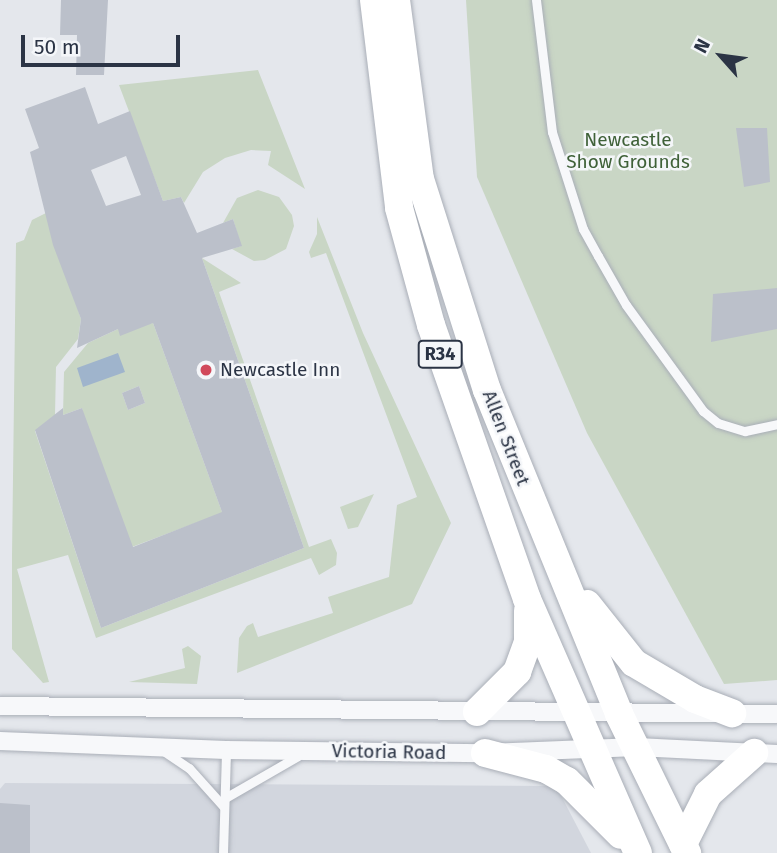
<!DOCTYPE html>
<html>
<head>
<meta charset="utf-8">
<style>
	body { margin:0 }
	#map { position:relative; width:777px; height:853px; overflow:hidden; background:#e4e7ec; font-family:"Fira Sans",sans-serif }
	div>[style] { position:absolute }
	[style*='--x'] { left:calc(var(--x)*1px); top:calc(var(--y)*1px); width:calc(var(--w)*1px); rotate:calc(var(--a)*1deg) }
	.built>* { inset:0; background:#d2d6de }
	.green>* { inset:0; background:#c9d6c5 }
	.water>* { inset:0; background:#9fb4cc }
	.building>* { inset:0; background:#bbc0ca }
	.roads { filter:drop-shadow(0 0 2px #a9aeb7) drop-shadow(0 0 2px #a9aeb7) }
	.lane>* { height:9px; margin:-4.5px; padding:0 4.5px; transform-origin:4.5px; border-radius:4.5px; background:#f7f8fa }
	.street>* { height:18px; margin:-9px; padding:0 9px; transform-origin:9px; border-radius:9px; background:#f7f8fa }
	.primary>* { height:28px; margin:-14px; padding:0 14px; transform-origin:14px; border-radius:14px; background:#fff }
	.dots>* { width:19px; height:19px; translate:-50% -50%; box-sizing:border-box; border:4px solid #f4f6f9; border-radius:50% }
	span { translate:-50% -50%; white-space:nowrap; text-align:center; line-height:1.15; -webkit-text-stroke:5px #f4f6f9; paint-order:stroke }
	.shield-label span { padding:2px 5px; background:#f4f6f9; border:2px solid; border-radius:5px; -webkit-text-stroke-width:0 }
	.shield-label { font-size:18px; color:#2b3445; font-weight:700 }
	.park-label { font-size:19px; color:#3f6138 }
	.poi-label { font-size:19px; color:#2b3445 }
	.left { translate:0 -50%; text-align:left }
	.street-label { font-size:19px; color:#2b3445 }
	.north { position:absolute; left:686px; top:21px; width:70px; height:70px; -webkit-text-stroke:5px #f4f6f9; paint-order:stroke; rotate:298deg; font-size:19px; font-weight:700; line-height:28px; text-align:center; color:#2b3445 }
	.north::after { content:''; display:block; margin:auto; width:24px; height:32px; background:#2b3445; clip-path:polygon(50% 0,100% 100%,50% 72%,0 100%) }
	.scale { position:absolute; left:21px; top:35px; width:159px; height:32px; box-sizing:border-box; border:4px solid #2b3445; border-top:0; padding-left:9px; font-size:21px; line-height:24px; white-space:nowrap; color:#2b3445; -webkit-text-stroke:5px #f4f6f9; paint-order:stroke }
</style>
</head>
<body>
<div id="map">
	<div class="built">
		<i style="clip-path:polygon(5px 783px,556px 786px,591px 853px,0 853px,0 789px)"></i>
	</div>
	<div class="green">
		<i style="clip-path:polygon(466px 0,777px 0,777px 680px,724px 684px,587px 433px,477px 177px)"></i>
		<i style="clip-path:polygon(258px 70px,305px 189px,268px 165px,271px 151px,251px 150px,225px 158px,203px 172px,184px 203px,181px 197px,163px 201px,119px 85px)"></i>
		<i style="clip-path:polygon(258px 190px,279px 197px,292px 215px,294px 226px,286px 249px,265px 260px,254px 261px,232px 249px,241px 246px,233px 219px,223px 223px,237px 198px)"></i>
		<i style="clip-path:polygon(46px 213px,81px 319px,78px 339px,56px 367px,55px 415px,35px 431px,101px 628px,304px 548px,202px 258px,241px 283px,219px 292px,309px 547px,331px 539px,337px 553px,336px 565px,319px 575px,311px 558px,96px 638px,68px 555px,17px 569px,49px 682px,43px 683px,12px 649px,12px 556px,16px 243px,24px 240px,32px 220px)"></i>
		<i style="clip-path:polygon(317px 217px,363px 333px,451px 523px,412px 604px,237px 673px,239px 638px,247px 626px,253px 623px,258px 637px,333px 613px,328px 597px,389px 577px,397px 505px,417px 497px,326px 253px,311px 258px,309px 252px,317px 234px)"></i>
		<i style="clip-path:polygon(evenodd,153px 323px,229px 531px,214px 516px,108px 556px,82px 408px,63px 415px,64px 372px,88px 343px,118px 329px,153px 323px,139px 386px,145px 403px,128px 410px,122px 393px,139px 386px)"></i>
		<i style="clip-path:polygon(374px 494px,358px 527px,348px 529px,340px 507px)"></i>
		<i style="clip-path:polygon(188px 646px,201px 656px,197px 684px,129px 682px,185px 668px,182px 649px)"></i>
	</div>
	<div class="water">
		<i style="clip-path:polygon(118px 353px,125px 372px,83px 387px,77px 368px)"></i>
	</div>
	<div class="building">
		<i style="clip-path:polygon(61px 0,108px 0,104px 75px,76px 75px,77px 35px,60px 35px)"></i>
		<i style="clip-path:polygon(evenodd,85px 87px,98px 124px,130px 111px,163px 201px,181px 197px,197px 233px,233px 219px,242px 246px,202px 258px,304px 548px,101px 628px,35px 430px,63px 408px,63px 415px,82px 408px,133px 547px,222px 512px,153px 323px,120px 336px,118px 329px,77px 348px,81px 319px,53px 245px,30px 152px,39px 148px,25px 109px,85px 87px,126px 156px,141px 195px,106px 206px,91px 170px,126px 156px)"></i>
		<i style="clip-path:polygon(736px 128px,767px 128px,770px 182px,744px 187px)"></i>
		<i style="clip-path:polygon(777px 288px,777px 329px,711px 342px,713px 294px)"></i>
		<i style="clip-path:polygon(139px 386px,145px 403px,128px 410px,122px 393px)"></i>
		<i style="clip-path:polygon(0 803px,30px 805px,30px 853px,0 853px)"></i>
	</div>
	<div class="roads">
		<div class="lane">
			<i style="--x:536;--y:0;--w:133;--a:83.1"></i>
			<i style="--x:552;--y:132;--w:102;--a:72.3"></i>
			<i style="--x:583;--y:229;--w:31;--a:61"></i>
			<i style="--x:598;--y:256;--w:56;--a:60.3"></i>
			<i style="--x:626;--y:305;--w:131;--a:54"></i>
			<i style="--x:703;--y:411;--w:19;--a:39"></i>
			<i style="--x:718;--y:423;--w:28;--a:17"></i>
			<i style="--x:745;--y:431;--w:33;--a:-12"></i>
			<i style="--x:165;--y:752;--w:29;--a:34"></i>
			<i style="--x:189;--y:768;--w:52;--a:48.1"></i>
			<i style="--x:225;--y:798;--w:84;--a:-29.9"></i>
			<i style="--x:223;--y:853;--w:103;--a:-88.3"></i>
		</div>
		<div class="street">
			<i style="--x:0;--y:706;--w:777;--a:0.59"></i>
			<i style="--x:0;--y:741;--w:226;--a:2.3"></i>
			<i style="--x:226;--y:750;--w:259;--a:0.7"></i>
			<i style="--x:485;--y:753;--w:152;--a:-2.3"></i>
			<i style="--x:637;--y:747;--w:140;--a:2.9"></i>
		</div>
		<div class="primary">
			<i style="--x:374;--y:0;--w:209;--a:83.1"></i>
			<i style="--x:399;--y:208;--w:121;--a:74.7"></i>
			<i style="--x:431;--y:325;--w:290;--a:70.7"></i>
			<i style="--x:527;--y:599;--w:277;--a:66.4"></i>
			<i style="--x:396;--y:0;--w:181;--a:82.4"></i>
			<i style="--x:420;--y:179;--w:221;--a:72.4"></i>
			<i style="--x:487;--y:390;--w:350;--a:67.8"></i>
			<i style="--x:619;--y:714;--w:155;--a:63.9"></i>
			<i style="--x:587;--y:604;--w:75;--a:51.5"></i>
			<i style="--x:634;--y:663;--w:71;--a:30.5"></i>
			<i style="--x:695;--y:699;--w:40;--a:21"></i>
			<i style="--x:477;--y:712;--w:57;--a:-45"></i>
			<i style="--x:517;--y:672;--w:33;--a:-70"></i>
			<i style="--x:528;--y:641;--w:30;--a:-90"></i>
			<i style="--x:485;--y:753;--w:63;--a:14.7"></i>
			<i style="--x:546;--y:769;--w:24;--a:30"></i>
			<i style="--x:567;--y:781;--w:76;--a:45"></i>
			<i style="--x:683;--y:844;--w:56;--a:-63.4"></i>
			<i style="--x:708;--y:794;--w:62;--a:-41.7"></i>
		</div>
	</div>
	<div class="dots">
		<i style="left:206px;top:370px;background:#d1495b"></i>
	</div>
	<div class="shield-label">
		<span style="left:440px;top:354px">R34</span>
	</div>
	<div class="park-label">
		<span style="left:628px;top:151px">Newcastle<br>Show Grounds</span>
	</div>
	<div class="poi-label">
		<span class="left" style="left:220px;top:370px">Newcastle Inn</span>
	</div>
	<div class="street-label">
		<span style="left:506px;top:438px;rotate:69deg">Allen Street</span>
		<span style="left:389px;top:752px;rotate:1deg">Victoria Road</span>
	</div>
	<div class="north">N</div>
	<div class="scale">50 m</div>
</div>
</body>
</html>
